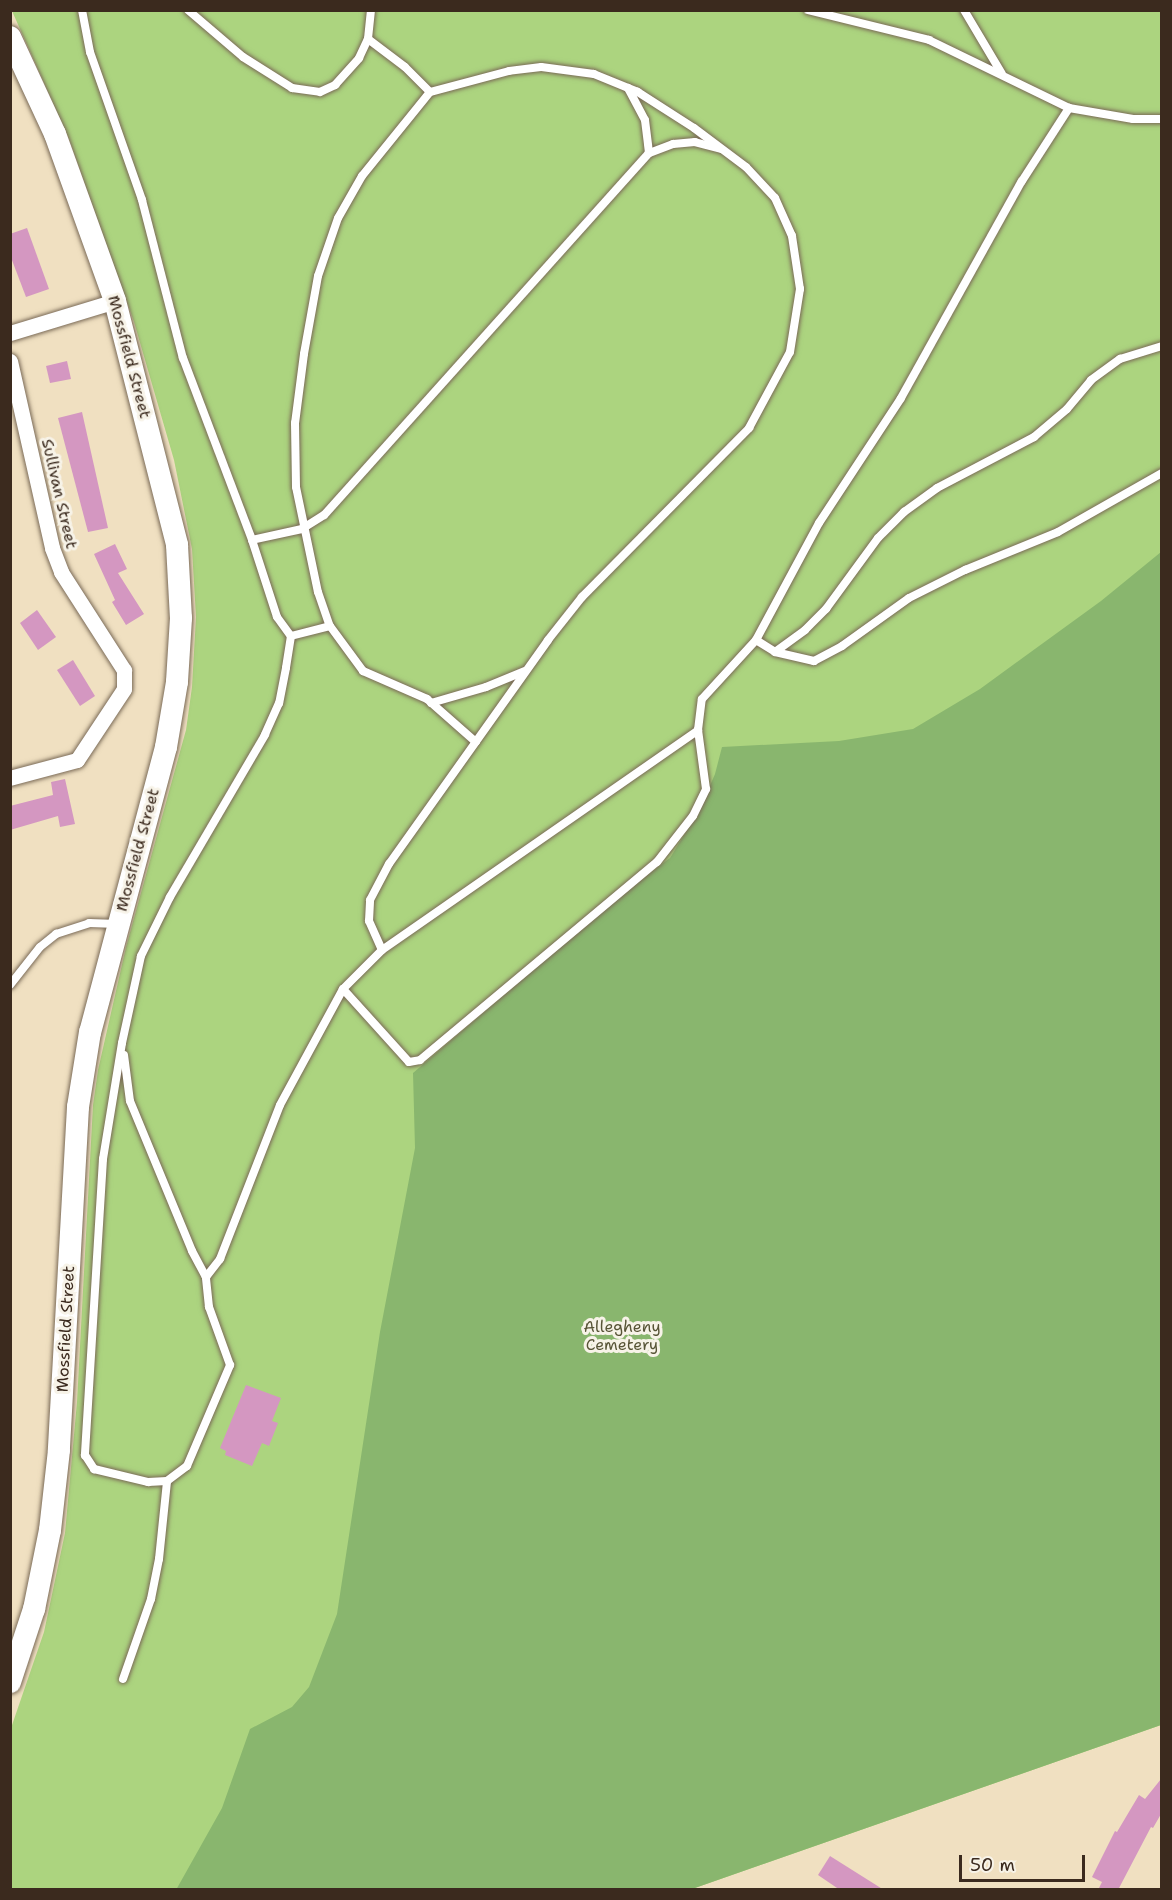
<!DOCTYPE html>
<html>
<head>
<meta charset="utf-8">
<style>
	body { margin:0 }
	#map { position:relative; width:1172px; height:1900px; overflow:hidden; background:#f0e0c1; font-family:"Shantell Sans",sans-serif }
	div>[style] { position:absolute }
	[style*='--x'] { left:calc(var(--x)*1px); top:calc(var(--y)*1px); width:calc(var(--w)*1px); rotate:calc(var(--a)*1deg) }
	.green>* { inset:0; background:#acd47f }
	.forest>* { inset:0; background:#89b66e }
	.building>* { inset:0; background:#d497c1 }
	.roads { filter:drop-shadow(0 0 2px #7a6a57) drop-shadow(0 0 2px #7a6a57) }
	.lane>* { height:8px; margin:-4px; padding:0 4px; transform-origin:4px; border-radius:4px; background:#fff }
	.street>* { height:15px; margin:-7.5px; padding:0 7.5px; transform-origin:7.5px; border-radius:7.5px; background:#fff }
	.secondary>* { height:22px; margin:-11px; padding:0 11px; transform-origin:11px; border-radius:11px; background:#fff }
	span { translate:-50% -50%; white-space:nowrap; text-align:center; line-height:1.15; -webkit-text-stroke:6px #f7f3e8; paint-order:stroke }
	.street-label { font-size:16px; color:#3b2a1e }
	.park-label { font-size:16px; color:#575436 }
	.frame { position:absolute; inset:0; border:12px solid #3b2a1e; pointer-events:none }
	.scale { position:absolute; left:959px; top:1855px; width:126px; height:27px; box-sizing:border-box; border:3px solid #3b2a1e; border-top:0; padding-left:8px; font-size:18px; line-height:21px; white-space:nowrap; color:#3b2a1e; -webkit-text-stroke:4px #f7f3e8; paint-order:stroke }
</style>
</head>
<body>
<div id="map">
	<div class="green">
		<i style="clip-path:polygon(12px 11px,1161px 11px,1161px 1725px,692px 1889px,11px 1890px,11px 1728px,44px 1632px,65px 1533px,77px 1402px,93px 1105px,98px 1070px,126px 947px,186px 730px,192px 687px,196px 617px,192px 549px,174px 460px,134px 322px,69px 139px)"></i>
	</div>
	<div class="forest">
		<i style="clip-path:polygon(1161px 552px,1161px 1725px,692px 1889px,176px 1890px,222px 1808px,250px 1729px,292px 1707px,309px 1687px,337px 1614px,380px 1332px,415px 1148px,413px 1073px,626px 891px,670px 858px,700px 809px,715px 774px,722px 747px,839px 741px,913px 729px,980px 689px,1101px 601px)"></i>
	</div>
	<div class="building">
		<i style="clip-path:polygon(27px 228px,49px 289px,26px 297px,10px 255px,10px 234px)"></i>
		<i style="clip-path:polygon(67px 361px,71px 379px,50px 383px,46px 366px)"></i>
		<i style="clip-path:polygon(82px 412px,108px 528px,88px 532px,58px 418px)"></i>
		<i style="clip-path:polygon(115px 544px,127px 569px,118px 573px,144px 614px,126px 625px,112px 602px,115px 600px,94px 554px)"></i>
		<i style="clip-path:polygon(37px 610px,56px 637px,38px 650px,20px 623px)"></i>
		<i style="clip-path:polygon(73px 660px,95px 696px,80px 706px,57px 670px)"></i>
		<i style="clip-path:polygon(65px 779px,75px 824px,60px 827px,58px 816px,10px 830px,10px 806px,53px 795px,51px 782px)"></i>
		<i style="clip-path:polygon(246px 1385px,281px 1398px,272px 1421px,278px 1423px,269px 1446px,262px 1443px,252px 1466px,225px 1455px,226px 1451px,220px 1448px)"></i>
		<i style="clip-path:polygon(1161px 1779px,1161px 1814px,1153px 1828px,1151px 1827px,1118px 1890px,1098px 1890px,1102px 1882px,1092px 1877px,1115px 1831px,1117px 1832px,1139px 1795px,1145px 1799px)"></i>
		<i style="clip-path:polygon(830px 1856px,884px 1890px,840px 1890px,818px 1875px)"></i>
	</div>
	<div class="roads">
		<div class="lane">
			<i style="--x:82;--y:10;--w:43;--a:79.2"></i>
			<i style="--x:90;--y:52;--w:157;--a:70.6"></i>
			<i style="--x:142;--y:200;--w:163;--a:75.5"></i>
			<i style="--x:183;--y:358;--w:195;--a:69.2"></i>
			<i style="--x:188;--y:10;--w:72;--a:40.5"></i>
			<i style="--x:243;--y:57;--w:58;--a:32.3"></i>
			<i style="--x:292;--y:88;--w:28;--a:8"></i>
			<i style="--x:320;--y:92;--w:17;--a:-25"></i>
			<i style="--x:335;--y:85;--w:36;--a:-48"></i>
			<i style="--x:359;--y:58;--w:21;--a:-65"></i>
			<i style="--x:371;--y:10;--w:29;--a:96"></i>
			<i style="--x:368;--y:39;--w:46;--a:37.1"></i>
			<i style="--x:405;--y:67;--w:35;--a:45"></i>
			<i style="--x:808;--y:10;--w:125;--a:13.9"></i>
			<i style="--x:929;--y:40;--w:156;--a:25.9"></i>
			<i style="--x:1069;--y:108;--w:65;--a:9.8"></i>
			<i style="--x:1133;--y:119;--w:29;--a:0"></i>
			<i style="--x:964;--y:10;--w:74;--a:59.3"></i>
			<i style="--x:628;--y:88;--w:36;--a:62"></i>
			<i style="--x:645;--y:120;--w:33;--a:83"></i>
			<i style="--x:721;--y:149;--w:27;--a:-165"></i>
			<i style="--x:695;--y:142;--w:22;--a:175"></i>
			<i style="--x:673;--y:144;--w:26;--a:159"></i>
			<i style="--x:649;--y:153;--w:486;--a:131.9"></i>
			<i style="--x:324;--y:515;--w:26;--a:148"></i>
			<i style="--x:302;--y:529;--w:51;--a:167.6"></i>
			<i style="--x:252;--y:540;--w:81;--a:72"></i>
			<i style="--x:277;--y:617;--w:24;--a:54"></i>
			<i style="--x:291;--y:636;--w:32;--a:99"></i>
			<i style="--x:286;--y:668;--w:36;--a:101"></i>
			<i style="--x:279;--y:703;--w:35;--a:114"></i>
			<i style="--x:265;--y:735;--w:188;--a:120.4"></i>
			<i style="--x:170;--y:897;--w:66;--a:116.2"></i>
			<i style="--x:141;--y:956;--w:89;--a:102.3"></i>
			<i style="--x:122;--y:1043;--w:118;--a:99.3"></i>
			<i style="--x:103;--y:1159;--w:297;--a:93.5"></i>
			<i style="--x:85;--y:1455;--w:17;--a:57"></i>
			<i style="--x:94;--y:1469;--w:56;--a:13.5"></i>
			<i style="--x:148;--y:1482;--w:19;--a:-3"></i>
			<i style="--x:167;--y:1481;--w:25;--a:-37"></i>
			<i style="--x:187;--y:1466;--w:110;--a:-66.9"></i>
			<i style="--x:230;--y:1365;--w:62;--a:-109.9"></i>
			<i style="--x:209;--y:1307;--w:30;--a:-96"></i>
			<i style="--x:206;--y:1277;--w:23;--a:-52"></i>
			<i style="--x:220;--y:1259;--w:165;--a:-68.7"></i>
			<i style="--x:280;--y:1105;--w:132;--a:-61.5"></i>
			<i style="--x:343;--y:989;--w:55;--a:-45"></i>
			<i style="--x:382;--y:950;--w:385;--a:-34.8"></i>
			<i style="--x:698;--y:730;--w:31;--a:-83"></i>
			<i style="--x:702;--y:699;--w:80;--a:-47.5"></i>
			<i style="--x:756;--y:640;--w:133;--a:-61.7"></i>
			<i style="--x:819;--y:523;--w:149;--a:-56.7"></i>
			<i style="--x:901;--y:398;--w:248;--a:-60.9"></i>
			<i style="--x:1022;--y:181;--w:87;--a:-57.2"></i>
			<i style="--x:291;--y:636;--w:40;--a:-14.4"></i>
			<i style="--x:756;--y:640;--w:22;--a:32"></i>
			<i style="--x:775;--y:652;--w:40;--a:13"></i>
			<i style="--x:814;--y:661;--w:32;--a:-28"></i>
			<i style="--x:842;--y:646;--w:82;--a:-35.6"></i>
			<i style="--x:909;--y:598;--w:63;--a:-26.6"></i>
			<i style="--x:965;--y:570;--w:100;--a:-22.2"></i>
			<i style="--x:1058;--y:532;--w:120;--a:-29.6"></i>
			<i style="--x:775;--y:652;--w:37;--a:-36"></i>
			<i style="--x:805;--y:630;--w:30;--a:-45"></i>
			<i style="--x:826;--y:609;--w:88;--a:-53.8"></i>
			<i style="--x:878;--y:538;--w:37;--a:-45"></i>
			<i style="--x:904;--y:512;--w:41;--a:-36"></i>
			<i style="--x:937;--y:488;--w:110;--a:-27.7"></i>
			<i style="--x:1034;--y:437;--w:43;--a:-40.3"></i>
			<i style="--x:1067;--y:409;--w:38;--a:-50"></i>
			<i style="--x:1091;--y:380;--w:36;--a:-36"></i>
			<i style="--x:1120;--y:359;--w:44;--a:-17.2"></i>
			<i style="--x:431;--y:703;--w:57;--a:-16.2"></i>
			<i style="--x:486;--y:687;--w:42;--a:-22.3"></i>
			<i style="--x:382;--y:950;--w:32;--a:-114"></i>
			<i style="--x:369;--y:921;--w:21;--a:-87"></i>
			<i style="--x:370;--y:900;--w:41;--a:-62.2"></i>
			<i style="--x:389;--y:864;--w:275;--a:-54.6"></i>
			<i style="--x:548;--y:640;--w:55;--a:-51.7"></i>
			<i style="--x:582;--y:597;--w:238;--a:-45.3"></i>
			<i style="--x:749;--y:428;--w:86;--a:-61.7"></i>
			<i style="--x:790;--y:352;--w:64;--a:-81"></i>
			<i style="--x:800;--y:289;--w:54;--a:-98.6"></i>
			<i style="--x:792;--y:236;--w:42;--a:-114.1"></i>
			<i style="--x:775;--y:198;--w:42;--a:-133.1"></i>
			<i style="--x:746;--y:167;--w:65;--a:-143.1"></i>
			<i style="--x:694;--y:128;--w:67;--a:-147.3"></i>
			<i style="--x:638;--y:92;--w:48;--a:-157.8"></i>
			<i style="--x:594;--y:74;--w:53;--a:-172.5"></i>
			<i style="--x:541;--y:67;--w:32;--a:173"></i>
			<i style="--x:509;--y:71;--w:82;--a:165.1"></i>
			<i style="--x:430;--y:92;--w:108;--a:129"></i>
			<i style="--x:362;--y:176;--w:48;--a:119.7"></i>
			<i style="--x:338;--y:218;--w:61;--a:109"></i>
			<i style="--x:318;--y:276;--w:79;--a:100.2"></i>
			<i style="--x:304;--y:354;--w:70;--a:97.4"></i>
			<i style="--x:295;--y:423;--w:64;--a:89.1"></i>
			<i style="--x:296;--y:487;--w:107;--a:78.2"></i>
			<i style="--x:318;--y:592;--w:36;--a:71"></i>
			<i style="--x:330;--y:626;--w:56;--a:53.7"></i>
			<i style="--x:363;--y:671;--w:70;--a:23.6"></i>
			<i style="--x:427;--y:699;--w:65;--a:41.3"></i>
			<i style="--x:10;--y:985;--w:48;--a:-51.7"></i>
			<i style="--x:40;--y:947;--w:21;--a:-39"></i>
			<i style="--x:56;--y:934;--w:35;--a:-18"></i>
			<i style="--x:89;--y:923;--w:29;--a:2"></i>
			<i style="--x:343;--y:989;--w:98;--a:47.9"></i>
			<i style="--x:409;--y:1062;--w:11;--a:-10"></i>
			<i style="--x:420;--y:1060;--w:309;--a:-39.9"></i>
			<i style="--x:657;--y:862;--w:58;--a:-52"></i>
			<i style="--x:693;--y:816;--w:30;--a:-64"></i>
			<i style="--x:706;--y:789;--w:60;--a:-97.7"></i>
			<i style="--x:124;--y:1055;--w:46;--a:82.6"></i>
			<i style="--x:130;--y:1101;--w:162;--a:67.5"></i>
			<i style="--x:192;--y:1251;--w:30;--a:62"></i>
			<i style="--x:123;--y:1679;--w:85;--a:-70.7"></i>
			<i style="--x:151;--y:1599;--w:41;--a:-78.7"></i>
			<i style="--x:159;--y:1559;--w:78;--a:-84.1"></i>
		</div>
		<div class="street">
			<i style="--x:10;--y:333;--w:110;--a:-16.9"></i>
			<i style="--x:10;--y:361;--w:192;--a:77.3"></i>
			<i style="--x:52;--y:548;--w:26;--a:69"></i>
			<i style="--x:61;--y:572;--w:117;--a:57.3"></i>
			<i style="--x:124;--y:670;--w:19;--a:90"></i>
			<i style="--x:124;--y:689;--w:85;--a:123.5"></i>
			<i style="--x:77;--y:760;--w:69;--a:165"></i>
		</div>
		<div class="secondary">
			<i style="--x:10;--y:37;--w:107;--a:65.1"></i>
			<i style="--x:55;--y:134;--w:177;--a:70.2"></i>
			<i style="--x:115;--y:301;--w:252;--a:75.7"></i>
			<i style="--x:177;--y:545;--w:73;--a:86.9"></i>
			<i style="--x:181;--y:618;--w:64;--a:93.6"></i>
			<i style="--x:177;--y:682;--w:66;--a:99.6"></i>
			<i style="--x:166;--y:747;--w:295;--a:104.9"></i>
			<i style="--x:90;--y:1032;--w:76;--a:99.1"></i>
			<i style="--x:78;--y:1107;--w:344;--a:93.2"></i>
			<i style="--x:59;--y:1450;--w:81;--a:96.4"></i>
			<i style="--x:50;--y:1530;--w:81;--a:101.4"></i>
			<i style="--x:34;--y:1609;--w:77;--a:108.2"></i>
		</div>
	</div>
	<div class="street-label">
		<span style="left:129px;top:357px;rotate:75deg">Mossfield Street</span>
		<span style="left:59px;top:494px;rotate:77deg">Sullivan Street</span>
		<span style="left:138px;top:850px;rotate:-75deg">Mossfield Street</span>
		<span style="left:66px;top:1329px;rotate:-87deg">Mossfield Street</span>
	</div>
	<div class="park-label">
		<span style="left:622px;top:1336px">Allegheny<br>Cemetery</span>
	</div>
	<div class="frame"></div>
	<div class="scale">50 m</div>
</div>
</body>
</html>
